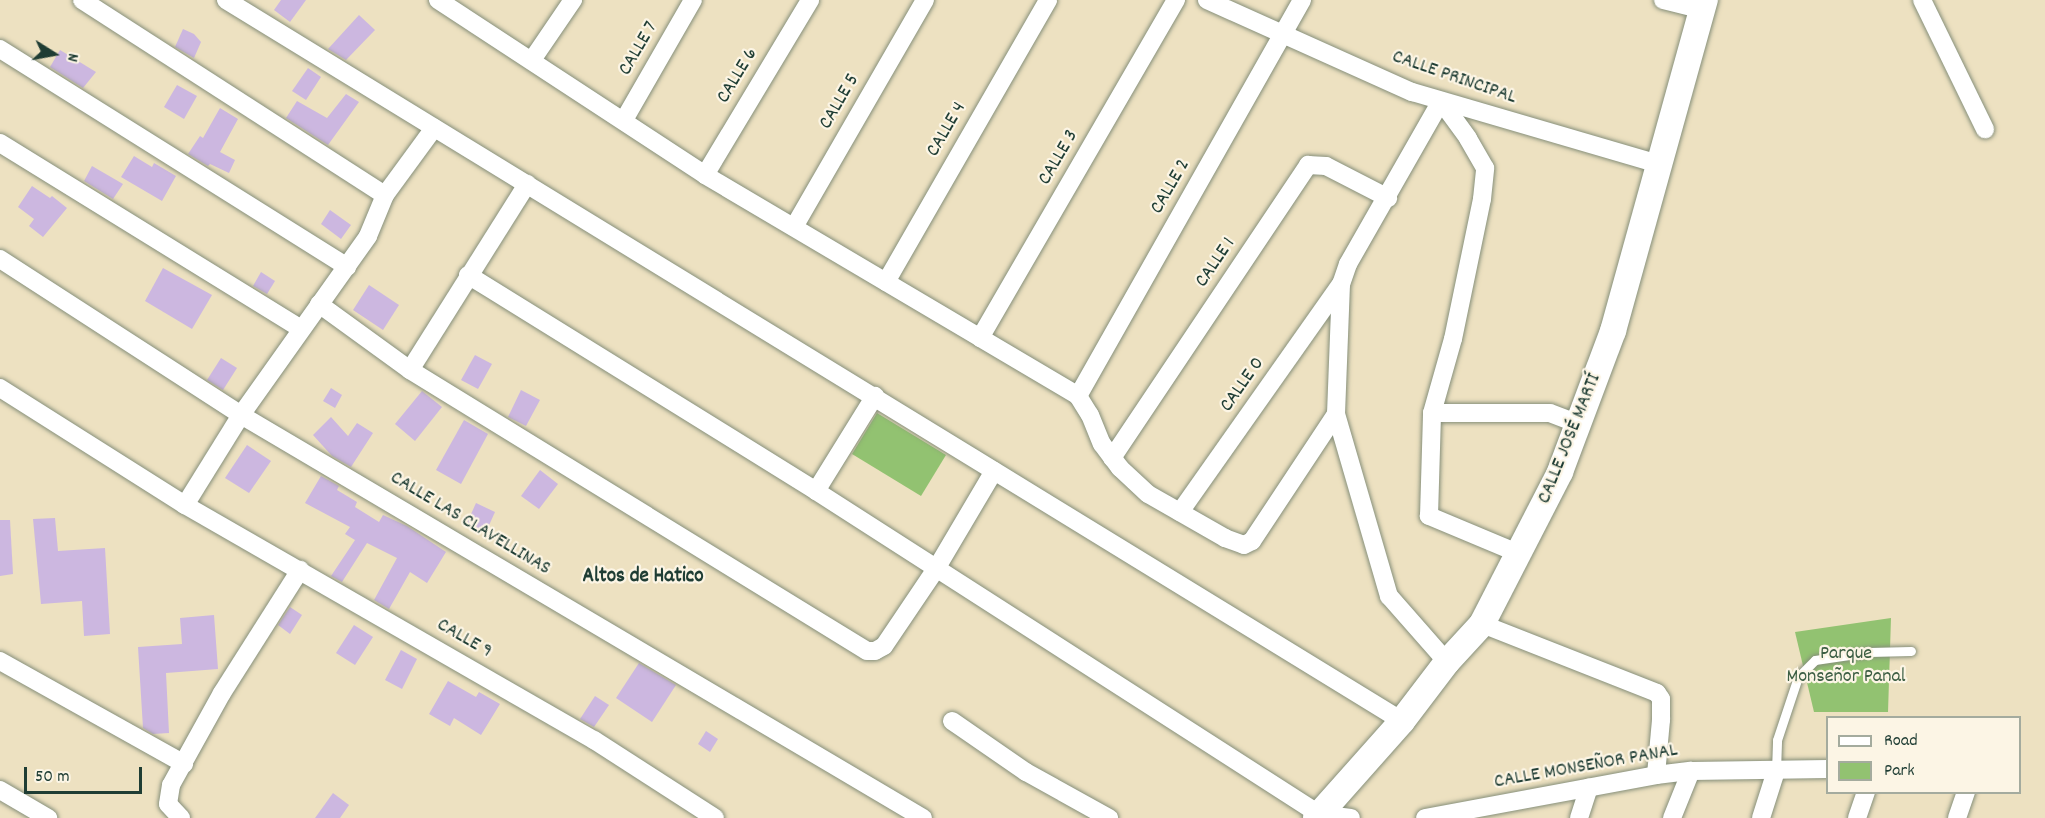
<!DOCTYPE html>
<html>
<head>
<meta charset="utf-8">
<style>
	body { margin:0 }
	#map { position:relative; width:2045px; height:818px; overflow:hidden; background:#ede1c1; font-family:Dekko,sans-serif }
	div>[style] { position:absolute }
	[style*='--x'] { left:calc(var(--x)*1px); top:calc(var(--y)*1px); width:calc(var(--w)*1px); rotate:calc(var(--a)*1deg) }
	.green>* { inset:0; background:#92c271 }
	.building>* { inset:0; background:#ccb7e0 }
	.roads { filter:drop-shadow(0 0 2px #868f7a) drop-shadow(0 0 2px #868f7a) }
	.service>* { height:9px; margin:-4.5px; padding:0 4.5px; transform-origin:4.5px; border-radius:4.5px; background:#fff }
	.minor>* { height:18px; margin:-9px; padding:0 9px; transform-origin:9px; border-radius:9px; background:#fff }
	.secondary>* { height:26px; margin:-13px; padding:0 13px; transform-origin:13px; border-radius:13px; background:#fff }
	span { translate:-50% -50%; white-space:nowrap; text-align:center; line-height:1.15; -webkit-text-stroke:4.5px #fcf5e5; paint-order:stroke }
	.street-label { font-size:20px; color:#1f3d34 }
	.park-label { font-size:20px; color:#3c5e43 }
	.neighbourhood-label { font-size:21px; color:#1f3d34; font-weight:700 }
	.legend { position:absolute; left:1826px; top:716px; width:195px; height:78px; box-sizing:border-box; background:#fcf5e5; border:2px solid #a4ab9e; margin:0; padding:8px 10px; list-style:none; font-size:18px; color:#1f3d34 }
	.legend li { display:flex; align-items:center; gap:12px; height:30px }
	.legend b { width:30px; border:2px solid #a4ab9e }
	.north { position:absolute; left:24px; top:24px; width:60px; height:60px; -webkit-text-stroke:4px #fcf5e5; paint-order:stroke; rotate:101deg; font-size:16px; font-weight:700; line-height:24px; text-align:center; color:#1f3d34 }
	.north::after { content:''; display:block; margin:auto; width:21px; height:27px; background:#1f3d34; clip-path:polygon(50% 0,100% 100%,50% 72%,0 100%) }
	.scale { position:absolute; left:24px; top:767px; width:118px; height:27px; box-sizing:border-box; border:3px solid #1f3d34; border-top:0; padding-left:8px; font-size:18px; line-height:21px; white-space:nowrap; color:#1f3d34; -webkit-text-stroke:4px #fcf5e5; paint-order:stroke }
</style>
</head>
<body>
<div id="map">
	<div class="green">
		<i style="clip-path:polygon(877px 413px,946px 455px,921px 496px,852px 454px)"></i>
		<i style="clip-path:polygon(1891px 618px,1888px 712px,1814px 712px,1795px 632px)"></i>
	</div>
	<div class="building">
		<i style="clip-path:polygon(281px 0,306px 0,290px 22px,274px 10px)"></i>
		<i style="clip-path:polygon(359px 15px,375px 30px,346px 60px,328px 49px)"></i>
		<i style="clip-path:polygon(183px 29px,194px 34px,201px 42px,194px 58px,175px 47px)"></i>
		<i style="clip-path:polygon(60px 50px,96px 72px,83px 88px,50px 67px)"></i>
		<i style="clip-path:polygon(308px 68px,321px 77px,306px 100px,292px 91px)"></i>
		<i style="clip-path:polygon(177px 85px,197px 96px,184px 119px,164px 107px)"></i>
		<i style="clip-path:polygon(346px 94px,359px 102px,328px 145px,286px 118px,297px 101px,327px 118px)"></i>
		<i style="clip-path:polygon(220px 108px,238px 119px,220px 152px,235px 160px,229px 173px,210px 164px,208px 166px,188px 154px,200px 136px,203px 138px)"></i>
		<i style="clip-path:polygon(134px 156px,152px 167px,154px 163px,176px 176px,162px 201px,121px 177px)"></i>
		<i style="clip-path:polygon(92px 166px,123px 184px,113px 199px,84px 181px)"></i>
		<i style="clip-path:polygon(32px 186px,50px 198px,52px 196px,67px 208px,43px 237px,29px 226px,34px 219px,18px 207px)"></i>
		<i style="clip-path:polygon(330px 210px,351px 225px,341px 239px,321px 224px)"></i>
		<i style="clip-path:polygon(163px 268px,212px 295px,192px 329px,145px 301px)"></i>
		<i style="clip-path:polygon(261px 272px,275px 281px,267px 294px,253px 286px)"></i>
		<i style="clip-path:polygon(369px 285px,399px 305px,383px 330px,353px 310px)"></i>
		<i style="clip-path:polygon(475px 355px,492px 364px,478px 389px,461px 380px)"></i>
		<i style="clip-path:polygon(221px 358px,237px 368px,223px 390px,207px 380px)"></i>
		<i style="clip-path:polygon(331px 388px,342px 395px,335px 408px,323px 401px)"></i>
		<i style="clip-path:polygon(521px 390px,540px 400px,526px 426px,508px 417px)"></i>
		<i style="clip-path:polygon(422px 391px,442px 407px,415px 441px,395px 424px)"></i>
		<i style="clip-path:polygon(331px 417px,348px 436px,357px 423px,373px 433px,351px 467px,332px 456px,313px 435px)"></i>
		<i style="clip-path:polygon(464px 420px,488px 434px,461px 484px,436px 470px)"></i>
		<i style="clip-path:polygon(247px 445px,271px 461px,249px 493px,225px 478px)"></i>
		<i style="clip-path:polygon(540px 470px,558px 484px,539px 509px,521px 496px)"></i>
		<i style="clip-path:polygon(321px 476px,339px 486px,337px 490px,357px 502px,355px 507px,379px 522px,383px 515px,407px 526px,446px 552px,427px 583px,410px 572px,389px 609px,374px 600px,397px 558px,367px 543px,342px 582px,331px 576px,355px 540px,345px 534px,350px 527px,305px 503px)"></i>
		<i style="clip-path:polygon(476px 503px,495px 512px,486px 532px,467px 523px)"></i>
		<i style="clip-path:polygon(55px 518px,58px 551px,105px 548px,110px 634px,84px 636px,82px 601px,41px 604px,33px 519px)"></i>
		<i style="clip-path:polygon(0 520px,10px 520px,13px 574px,0 576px)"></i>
		<i style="clip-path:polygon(290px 607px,302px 615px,290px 634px,278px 625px)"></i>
		<i style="clip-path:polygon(214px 615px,218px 669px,166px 673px,169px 733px,153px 734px,143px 728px,138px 647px,182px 644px,180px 618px)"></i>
		<i style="clip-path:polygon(354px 625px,373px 637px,355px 665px,336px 653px)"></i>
		<i style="clip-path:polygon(401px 650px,417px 659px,402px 689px,385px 680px)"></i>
		<i style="clip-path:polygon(639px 663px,676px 685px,652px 722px,616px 698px)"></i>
		<i style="clip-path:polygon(448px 681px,476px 697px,479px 692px,500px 704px,481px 735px,454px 718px,450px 726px,429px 714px)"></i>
		<i style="clip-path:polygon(595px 696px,609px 705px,594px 727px,580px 719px)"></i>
		<i style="clip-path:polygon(706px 731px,718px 739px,710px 752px,698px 744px)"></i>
		<i style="clip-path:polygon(333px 793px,349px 805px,340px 818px,315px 818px)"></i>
	</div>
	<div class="roads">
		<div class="service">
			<i style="--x:1776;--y:771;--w:31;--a:-88"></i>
			<i style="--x:1777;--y:740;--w:66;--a:-71.6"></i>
			<i style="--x:1798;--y:677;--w:24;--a:-45"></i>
			<i style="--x:1815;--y:660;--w:55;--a:-8.4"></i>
			<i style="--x:1869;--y:652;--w:42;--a:-1.4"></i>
		</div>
		<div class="minor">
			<i style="--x:82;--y:0;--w:360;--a:32.8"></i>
			<i style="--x:226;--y:0;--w:1379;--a:31.51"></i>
			<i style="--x:438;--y:0;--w:319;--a:33.2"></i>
			<i style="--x:705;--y:175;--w:434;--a:30.6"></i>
			<i style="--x:1078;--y:396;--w:22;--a:58"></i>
			<i style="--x:1090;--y:415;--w:31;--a:68"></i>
			<i style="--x:1102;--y:444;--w:30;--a:53"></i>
			<i style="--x:1120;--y:468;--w:38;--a:43"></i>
			<i style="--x:1148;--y:494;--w:89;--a:29.7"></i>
			<i style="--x:1225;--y:538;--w:20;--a:20"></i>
			<i style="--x:1244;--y:545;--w:9;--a:-27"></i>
			<i style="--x:1252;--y:541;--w:152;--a:-56.5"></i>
			<i style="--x:1207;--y:0;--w:225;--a:24.2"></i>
			<i style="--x:1412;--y:92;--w:259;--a:16.3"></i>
			<i style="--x:1663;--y:0;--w:41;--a:14"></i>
			<i style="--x:1922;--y:0;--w:144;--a:64"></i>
			<i style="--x:0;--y:49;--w:410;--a:32.1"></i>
			<i style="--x:532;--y:60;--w:73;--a:-55.7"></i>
			<i style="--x:624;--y:120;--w:138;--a:-60.1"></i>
			<i style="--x:0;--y:143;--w:352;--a:31.7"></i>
			<i style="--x:705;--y:175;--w:204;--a:-59"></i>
			<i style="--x:794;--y:227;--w:262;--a:-60"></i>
			<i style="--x:0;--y:259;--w:287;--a:32.9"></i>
			<i style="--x:241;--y:415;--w:792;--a:30.58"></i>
			<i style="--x:468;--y:275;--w:410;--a:31.8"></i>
			<i style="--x:816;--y:491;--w:598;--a:32.71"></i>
			<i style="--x:1319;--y:814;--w:32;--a:7"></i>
			<i style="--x:886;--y:282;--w:325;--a:-60.1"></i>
			<i style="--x:319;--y:304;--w:112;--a:36"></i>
			<i style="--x:410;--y:370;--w:536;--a:31.59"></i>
			<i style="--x:867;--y:651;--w:8;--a:0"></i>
			<i style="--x:875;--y:651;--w:10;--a:-29"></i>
			<i style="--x:884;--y:646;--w:93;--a:-56"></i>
			<i style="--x:936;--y:569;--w:114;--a:-59.4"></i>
			<i style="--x:980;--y:338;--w:391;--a:-59.9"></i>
			<i style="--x:410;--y:370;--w:220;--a:-57.8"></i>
			<i style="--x:0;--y:388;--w:219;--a:32.3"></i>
			<i style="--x:185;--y:505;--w:472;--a:29.9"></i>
			<i style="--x:594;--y:740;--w:144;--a:32.8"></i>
			<i style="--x:1078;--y:396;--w:455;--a:-60.5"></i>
			<i style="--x:1432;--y:413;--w:77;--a:-74.2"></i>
			<i style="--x:1453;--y:339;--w:143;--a:-78.3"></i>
			<i style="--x:1482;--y:199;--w:31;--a:-84"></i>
			<i style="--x:1485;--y:168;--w:34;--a:-120"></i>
			<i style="--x:1468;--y:138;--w:46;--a:-126.1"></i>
			<i style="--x:1441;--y:101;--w:188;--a:119.7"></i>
			<i style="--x:1348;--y:264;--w:21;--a:109"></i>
			<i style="--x:1341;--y:284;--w:130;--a:92.2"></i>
			<i style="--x:1336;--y:414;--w:190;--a:73.8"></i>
			<i style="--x:1389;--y:596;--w:88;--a:48.7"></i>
			<i style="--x:1112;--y:458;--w:353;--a:-56.2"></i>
			<i style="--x:1308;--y:165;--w:18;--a:3"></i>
			<i style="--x:1326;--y:166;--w:70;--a:27.3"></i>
			<i style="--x:816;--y:491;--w:112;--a:-58.2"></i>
			<i style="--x:185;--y:505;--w:106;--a:-58.1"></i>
			<i style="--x:241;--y:415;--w:219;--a:-54.6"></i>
			<i style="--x:368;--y:236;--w:44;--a:-67.5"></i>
			<i style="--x:385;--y:195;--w:83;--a:-53.8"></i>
			<i style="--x:1180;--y:512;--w:279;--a:-54.8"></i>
			<i style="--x:1520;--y:554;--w:99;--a:-157.3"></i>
			<i style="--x:1429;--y:516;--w:103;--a:-88.3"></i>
			<i style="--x:1432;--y:413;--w:118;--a:0"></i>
			<i style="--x:1550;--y:413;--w:30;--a:21"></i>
			<i style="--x:1482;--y:624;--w:188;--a:21.5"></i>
			<i style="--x:1657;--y:693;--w:7;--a:56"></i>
			<i style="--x:1661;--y:699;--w:21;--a:90"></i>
			<i style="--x:1661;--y:720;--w:55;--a:95.2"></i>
			<i style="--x:0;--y:661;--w:211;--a:29.2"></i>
			<i style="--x:952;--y:721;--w:90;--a:34.6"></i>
			<i style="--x:1026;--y:772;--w:95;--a:29"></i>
			<i style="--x:0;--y:790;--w:56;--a:30.3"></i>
			<i style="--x:181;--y:818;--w:19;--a:-133"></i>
			<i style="--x:168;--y:804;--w:19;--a:-81"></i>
			<i style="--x:171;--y:785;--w:105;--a:-61"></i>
			<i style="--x:222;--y:693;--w:146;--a:-57.6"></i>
			<i style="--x:1425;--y:818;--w:235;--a:-10.5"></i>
			<i style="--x:1656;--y:775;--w:35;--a:-7"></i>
			<i style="--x:1691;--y:771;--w:137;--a:-0.8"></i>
			<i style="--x:1579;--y:818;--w:32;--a:-72"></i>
			<i style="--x:1672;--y:818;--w:51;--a:-68"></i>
			<i style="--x:1761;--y:818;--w:49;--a:-72.3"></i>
			<i style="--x:1857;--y:818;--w:28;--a:-71"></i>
			<i style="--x:1957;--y:818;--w:28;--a:-71"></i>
		</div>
		<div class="secondary">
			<i style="--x:1316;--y:818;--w:130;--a:-48.4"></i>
			<i style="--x:1402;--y:721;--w:74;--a:-52.7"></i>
			<i style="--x:1447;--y:662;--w:52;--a:-47.4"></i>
			<i style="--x:1482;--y:624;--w:171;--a:-62.8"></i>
			<i style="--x:1560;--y:472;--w:151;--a:-69.4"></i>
			<i style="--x:1613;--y:331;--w:344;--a:-74.5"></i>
		</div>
	</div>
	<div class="street-label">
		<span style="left:639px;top:49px;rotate:-60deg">CALLE 7</span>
		<span style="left:738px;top:76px;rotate:-59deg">CALLE 6</span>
		<span style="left:1454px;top:78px;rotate:19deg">CALLE PRINCIPAL</span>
		<span style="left:840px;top:102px;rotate:-60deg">CALLE 5</span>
		<span style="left:947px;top:130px;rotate:-60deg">CALLE 4</span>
		<span style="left:1059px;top:158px;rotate:-60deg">CALLE 3</span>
		<span style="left:1171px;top:187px;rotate:-60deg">CALLE 2</span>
		<span style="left:1216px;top:263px;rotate:-56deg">CALLE 1</span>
		<span style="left:1243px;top:385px;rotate:-55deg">CALLE 0</span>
		<span style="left:1570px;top:439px;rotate:-68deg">CALLE JOSÉ MARTÍ</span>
		<span style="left:470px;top:524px;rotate:31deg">CALLE LAS CLAVELLINAS</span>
		<span style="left:464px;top:639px;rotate:30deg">CALLE 9</span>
		<span style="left:1586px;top:767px;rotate:-10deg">CALLE MONSEÑOR PANAL</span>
	</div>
	<div class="park-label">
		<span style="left:1846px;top:666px">Parque<br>Monseñor Panal</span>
	</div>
	<div class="neighbourhood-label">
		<span style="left:643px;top:577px">Altos de Hatico</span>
	</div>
	<ul class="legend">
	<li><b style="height:8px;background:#fff"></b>Road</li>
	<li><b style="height:16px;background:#92c271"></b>Park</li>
	</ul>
	<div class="north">N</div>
	<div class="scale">50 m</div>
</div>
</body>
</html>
